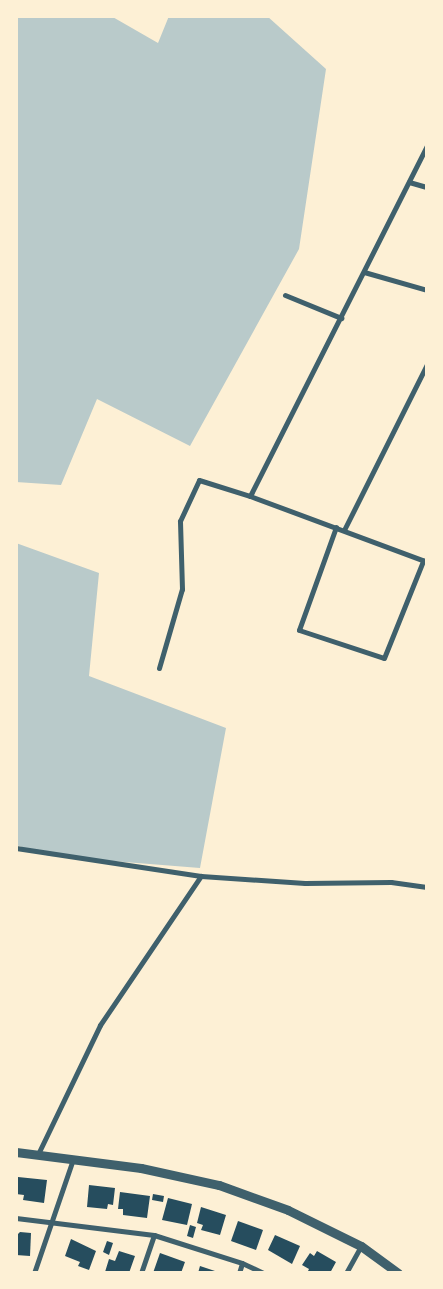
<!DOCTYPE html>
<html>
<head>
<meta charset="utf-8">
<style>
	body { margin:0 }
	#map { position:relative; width:443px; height:1289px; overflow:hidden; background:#fdf0d5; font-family:Arial,sans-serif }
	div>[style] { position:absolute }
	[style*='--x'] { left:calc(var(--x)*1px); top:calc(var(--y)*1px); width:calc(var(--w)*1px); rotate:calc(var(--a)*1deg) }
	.green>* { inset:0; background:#b9caca }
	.building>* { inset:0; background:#264d5e }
	.minor>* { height:5px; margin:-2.5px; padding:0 2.5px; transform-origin:2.5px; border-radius:2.5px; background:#3f606c }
	.tertiary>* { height:9px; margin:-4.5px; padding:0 4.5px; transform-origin:4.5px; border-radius:4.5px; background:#3f606c }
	span { translate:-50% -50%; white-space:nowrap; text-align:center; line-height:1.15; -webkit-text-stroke:5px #fdf0d5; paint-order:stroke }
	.frame { position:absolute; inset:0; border:18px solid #fdf0d5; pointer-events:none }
</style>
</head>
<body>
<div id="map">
	<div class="green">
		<i style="clip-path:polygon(16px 16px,111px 16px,158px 43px,169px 16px,267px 16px,326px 69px,299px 249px,190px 446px,97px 399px,61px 485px,16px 482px)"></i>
		<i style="clip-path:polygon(16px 543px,99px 573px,89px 676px,226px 728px,200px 868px,49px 856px,16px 845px)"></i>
	</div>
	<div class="building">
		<i style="clip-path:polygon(18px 1177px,47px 1180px,44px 1203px,23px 1200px,24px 1195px,16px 1194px)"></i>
		<i style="clip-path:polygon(89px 1185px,115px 1188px,113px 1205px,108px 1204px,107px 1209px,87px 1207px)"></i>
		<i style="clip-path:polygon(120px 1192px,150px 1196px,147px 1218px,123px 1215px,123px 1209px,118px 1209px)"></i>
		<i style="clip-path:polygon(153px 1194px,164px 1196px,163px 1202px,152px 1200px)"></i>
		<i style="clip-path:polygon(168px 1198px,192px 1204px,187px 1225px,162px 1220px)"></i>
		<i style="clip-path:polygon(201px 1207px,226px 1215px,220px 1235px,201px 1230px,203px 1225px,197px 1223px)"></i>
		<i style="clip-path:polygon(238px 1221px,263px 1230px,256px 1250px,231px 1241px)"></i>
		<i style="clip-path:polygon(190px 1225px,196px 1227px,193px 1238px,187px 1236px)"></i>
		<i style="clip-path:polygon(20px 1232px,31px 1233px,30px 1256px,16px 1255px,16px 1236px)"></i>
		<i style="clip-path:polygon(275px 1235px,300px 1246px,292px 1264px,268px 1250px)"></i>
		<i style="clip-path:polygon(71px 1239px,96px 1251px,89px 1270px,78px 1266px,80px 1262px,65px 1256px)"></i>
		<i style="clip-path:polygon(107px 1241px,113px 1243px,109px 1255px,103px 1252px)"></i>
		<i style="clip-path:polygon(119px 1251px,135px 1256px,129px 1273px,105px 1272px,109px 1259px,115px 1261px)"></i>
		<i style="clip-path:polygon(317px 1251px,336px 1262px,330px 1273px,307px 1273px,309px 1269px,302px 1265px,310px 1253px,314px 1256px)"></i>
		<i style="clip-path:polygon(160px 1253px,185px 1262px,181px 1273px,153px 1273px)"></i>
		<i style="clip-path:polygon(200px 1266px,218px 1272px,218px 1273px,198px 1273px)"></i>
	</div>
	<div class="minor">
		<i style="--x:409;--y:182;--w:19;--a:16"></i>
		<i style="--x:364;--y:272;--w:66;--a:15.9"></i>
		<i style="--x:285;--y:295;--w:61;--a:22.3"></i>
		<i style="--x:250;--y:496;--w:393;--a:-63.2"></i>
		<i style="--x:336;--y:527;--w:109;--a:109.8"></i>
		<i style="--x:299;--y:630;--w:89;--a:18.2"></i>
		<i style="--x:384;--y:658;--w:105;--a:-68.1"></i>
		<i style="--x:344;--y:530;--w:186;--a:-63.4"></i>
		<i style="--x:159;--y:668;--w:82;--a:-73.8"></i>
		<i style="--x:182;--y:589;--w:68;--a:-91.7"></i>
		<i style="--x:180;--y:521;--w:45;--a:-65.1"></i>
		<i style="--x:199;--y:480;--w:53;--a:17.4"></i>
		<i style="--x:250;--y:496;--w:189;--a:20.4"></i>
		<i style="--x:16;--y:848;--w:187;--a:8.6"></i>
		<i style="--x:201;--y:876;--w:104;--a:3.9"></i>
		<i style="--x:305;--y:883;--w:86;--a:-0.7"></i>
		<i style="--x:391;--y:882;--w:36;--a:8"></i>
		<i style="--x:38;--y:1154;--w:143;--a:-64.3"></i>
		<i style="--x:100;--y:1025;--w:180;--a:-55.9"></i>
		<i style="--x:16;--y:1218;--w:139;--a:7"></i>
		<i style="--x:154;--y:1235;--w:92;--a:17.7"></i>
		<i style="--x:242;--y:1263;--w:23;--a:25"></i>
		<i style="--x:34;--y:1273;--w:120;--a:-71.1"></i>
		<i style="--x:141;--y:1273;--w:40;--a:-71.1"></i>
		<i style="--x:239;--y:1273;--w:10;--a:-73"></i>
		<i style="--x:346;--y:1273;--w:31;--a:-61"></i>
	</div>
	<div class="tertiary">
		<i style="--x:16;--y:1152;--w:126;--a:7.3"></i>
		<i style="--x:141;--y:1168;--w:80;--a:12.3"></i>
		<i style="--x:219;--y:1185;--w:73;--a:19.9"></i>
		<i style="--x:288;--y:1210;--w:81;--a:26.3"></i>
		<i style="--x:361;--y:1246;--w:46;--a:36.1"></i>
	</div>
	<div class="frame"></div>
</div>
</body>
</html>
